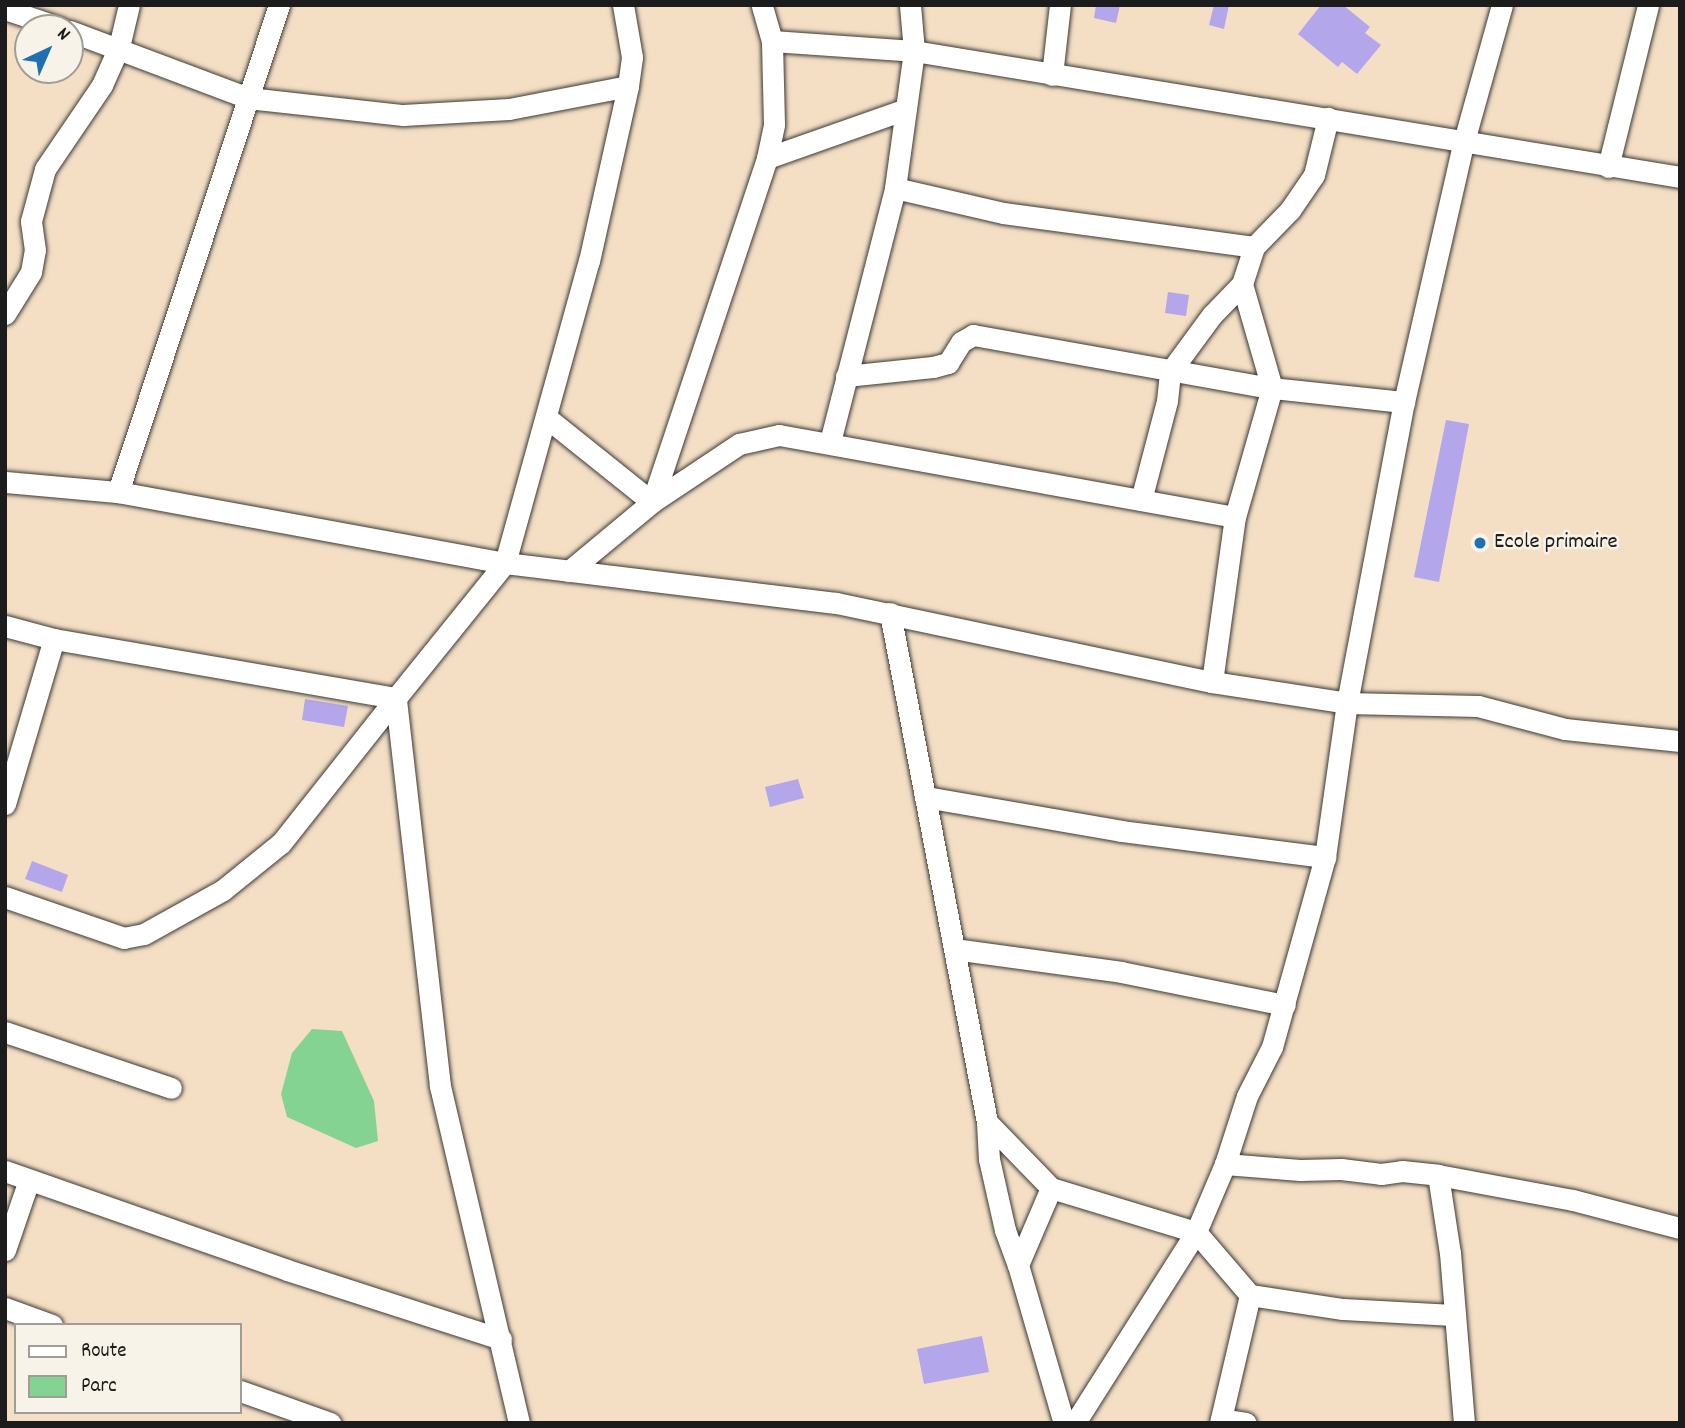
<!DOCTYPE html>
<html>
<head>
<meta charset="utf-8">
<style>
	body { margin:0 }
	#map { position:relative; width:1685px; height:1428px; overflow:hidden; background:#f4dfc5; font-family:Dekko,sans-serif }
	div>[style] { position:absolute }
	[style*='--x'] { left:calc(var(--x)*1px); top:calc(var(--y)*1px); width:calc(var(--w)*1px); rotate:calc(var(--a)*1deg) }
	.green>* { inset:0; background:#85d392 }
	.building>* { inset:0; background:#b3a6eb }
	.roads { filter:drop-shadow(0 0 2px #3c3935) drop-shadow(0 0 2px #3c3935) }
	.street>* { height:21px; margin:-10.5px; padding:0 10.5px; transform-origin:10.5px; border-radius:10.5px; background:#fff }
	.dots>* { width:19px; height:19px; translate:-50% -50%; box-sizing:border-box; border:4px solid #f7f3e8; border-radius:50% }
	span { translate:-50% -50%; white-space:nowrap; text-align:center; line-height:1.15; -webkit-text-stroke:5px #f7f3e8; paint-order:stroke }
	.poi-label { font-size:23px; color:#1c1c1c }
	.left { translate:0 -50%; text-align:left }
	.frame { position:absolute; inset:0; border:7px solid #1c1c1c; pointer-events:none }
	.legend { position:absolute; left:14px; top:1323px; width:228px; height:91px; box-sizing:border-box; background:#f7f3e8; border:2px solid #9f9d96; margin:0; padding:9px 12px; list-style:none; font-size:21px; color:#1c1c1c }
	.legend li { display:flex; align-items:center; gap:14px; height:35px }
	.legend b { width:35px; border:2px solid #9f9d96 }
	.north { position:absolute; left:14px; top:14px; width:70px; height:70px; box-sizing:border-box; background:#f7f3e8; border:2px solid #9f9d96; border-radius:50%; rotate:44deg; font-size:19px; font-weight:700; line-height:28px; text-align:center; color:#1c1c1c }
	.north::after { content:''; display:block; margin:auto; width:24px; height:32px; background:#1f6fb2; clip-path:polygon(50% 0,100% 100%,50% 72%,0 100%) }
</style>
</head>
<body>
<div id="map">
	<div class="green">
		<i style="clip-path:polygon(312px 1029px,342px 1031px,374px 1101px,378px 1141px,356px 1148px,287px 1117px,281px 1094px,292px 1053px)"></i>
	</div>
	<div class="building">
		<i style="clip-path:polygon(1096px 5px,1120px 5px,1116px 23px,1094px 18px)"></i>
		<i style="clip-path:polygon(1214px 5px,1229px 5px,1224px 29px,1209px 25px)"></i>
		<i style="clip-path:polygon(1321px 5px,1343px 5px,1370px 27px,1365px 33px,1381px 45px,1357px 74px,1342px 62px,1338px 67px,1298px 34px)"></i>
		<i style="clip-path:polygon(1168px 292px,1189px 295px,1186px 316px,1165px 313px)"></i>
		<i style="clip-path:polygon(1446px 420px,1469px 424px,1439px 582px,1414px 577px)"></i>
		<i style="clip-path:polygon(305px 699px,348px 706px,344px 727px,302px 720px)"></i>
		<i style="clip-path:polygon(798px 779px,804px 798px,770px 807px,765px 787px)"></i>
		<i style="clip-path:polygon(32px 861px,68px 875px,62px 892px,25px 879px)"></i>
		<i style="clip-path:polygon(982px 1336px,989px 1372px,924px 1384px,917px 1349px)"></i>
	</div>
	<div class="roads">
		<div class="street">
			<i style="--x:5;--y:9;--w:59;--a:18.7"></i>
			<i style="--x:70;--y:31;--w:190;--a:20.6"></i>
			<i style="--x:248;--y:98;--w:156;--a:6.3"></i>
			<i style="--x:403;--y:115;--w:106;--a:-3.2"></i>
			<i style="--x:509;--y:109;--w:121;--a:-10.9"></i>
			<i style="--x:772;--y:41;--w:142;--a:4"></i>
			<i style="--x:914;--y:51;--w:776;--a:9.34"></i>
			<i style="--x:1052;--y:75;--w:70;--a:-83.5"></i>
			<i style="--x:767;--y:158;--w:147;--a:-19.4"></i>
			<i style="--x:1608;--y:167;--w:167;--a:-76.1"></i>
			<i style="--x:895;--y:188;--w:111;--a:13"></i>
			<i style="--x:1003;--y:213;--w:253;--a:7.7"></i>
			<i style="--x:5;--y:314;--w:49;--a:-58.2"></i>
			<i style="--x:31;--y:272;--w:22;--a:-80"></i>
			<i style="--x:35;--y:250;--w:29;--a:-98"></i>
			<i style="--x:31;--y:221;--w:54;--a:-74.9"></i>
			<i style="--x:45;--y:169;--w:102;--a:-55.8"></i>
			<i style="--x:102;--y:85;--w:42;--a:-65.9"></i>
			<i style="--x:119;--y:47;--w:43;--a:-76.6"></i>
			<i style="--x:846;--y:376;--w:87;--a:-5.9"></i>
			<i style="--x:933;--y:367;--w:16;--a:-15"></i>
			<i style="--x:948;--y:363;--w:25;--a:-58"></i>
			<i style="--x:961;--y:342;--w:14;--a:-30"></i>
			<i style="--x:973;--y:335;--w:304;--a:10.1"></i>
			<i style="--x:1272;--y:388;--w:133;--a:6.1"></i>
			<i style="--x:547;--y:418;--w:134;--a:38.7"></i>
			<i style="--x:652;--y:502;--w:105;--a:-33.7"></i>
			<i style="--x:739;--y:444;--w:41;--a:-12.7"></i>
			<i style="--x:779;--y:435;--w:463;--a:10.2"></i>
			<i style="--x:830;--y:442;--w:262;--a:-75.6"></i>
			<i style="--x:895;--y:188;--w:138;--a:-82.1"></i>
			<i style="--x:914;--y:51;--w:46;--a:-95"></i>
			<i style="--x:5;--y:482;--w:113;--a:5.1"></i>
			<i style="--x:118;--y:492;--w:393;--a:10.4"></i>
			<i style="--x:505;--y:563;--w:333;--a:6.9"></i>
			<i style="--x:836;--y:603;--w:384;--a:11.9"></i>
			<i style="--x:1212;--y:682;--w:137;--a:8.8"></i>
			<i style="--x:1347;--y:703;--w:131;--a:1.3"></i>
			<i style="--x:1478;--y:706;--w:90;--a:14.8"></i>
			<i style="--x:1565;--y:729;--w:116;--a:6"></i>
			<i style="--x:118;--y:492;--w:513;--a:-71.71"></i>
			<i style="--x:1141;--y:500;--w:102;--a:-75.3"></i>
			<i style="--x:1167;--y:401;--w:29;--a:-84"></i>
			<i style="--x:1170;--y:372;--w:71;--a:-53.6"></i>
			<i style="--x:1212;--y:315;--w:43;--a:-45.9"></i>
			<i style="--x:569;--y:571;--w:108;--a:-39.7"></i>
			<i style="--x:652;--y:502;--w:363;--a:-71.5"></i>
			<i style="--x:767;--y:158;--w:35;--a:-78"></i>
			<i style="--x:774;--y:124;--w:83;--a:-91.4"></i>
			<i style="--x:772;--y:41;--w:37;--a:-106"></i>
			<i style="--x:890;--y:613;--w:518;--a:79.21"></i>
			<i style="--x:987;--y:1122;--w:92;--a:45.9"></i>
			<i style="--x:1051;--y:1188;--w:84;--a:113.2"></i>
			<i style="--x:1018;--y:1265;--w:165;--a:73.8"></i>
			<i style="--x:5;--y:626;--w:51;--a:14.9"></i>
			<i style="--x:54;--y:639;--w:347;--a:9.8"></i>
			<i style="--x:396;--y:698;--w:185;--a:128.4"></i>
			<i style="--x:281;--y:843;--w:75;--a:141"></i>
			<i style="--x:223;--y:890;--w:90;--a:150.9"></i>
			<i style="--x:144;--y:934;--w:20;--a:169"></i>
			<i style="--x:124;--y:938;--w:126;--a:-161"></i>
			<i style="--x:1212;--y:682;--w:167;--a:-82.1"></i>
			<i style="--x:1235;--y:517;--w:134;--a:-74"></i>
			<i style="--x:1272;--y:388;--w:108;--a:-106.1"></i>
			<i style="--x:1242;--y:284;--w:39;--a:-72"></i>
			<i style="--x:1254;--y:247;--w:52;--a:-45.8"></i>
			<i style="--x:1290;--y:210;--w:42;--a:-55.6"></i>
			<i style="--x:1314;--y:175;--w:59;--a:-76.2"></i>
			<i style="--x:925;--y:797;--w:199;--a:9.8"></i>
			<i style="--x:1121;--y:831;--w:206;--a:7.3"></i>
			<i style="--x:5;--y:804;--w:172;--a:-73.5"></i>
			<i style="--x:954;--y:949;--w:169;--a:7.8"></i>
			<i style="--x:1121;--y:972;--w:167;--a:11.4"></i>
			<i style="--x:5;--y:1032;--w:175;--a:18.6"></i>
			<i style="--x:987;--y:1122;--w:37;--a:87"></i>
			<i style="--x:989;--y:1159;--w:73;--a:77.3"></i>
			<i style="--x:1005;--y:1230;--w:37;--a:70"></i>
			<i style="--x:1225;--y:1164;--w:75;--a:4.6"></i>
			<i style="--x:1300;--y:1170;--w:41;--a:-1.4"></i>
			<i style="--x:1341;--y:1169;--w:40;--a:7.1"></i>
			<i style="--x:1381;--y:1174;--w:21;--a:-8"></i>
			<i style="--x:1402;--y:1171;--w:36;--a:6"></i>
			<i style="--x:1438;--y:1175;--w:137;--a:10.5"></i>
			<i style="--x:1573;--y:1200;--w:111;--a:14.7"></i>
			<i style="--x:5;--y:1171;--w:299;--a:19.3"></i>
			<i style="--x:287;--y:1270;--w:225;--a:17.9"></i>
			<i style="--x:1438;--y:1175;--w:79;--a:81.3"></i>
			<i style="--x:1450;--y:1253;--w:171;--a:85.3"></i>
			<i style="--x:1051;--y:1188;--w:152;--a:16.9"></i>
			<i style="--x:1196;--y:1232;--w:226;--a:122.4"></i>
			<i style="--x:5;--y:1250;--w:74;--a:-71.1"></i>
			<i style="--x:1250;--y:1295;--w:94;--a:8.6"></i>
			<i style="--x:1343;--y:1309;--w:110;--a:3.1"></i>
			<i style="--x:5;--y:1308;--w:50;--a:19.9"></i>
			<i style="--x:240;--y:1391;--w:96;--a:19.6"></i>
			<i style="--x:1221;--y:1419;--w:25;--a:9"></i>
			<i style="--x:519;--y:1423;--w:346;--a:-103.2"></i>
			<i style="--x:440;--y:1086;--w:390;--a:-96.5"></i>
			<i style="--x:396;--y:698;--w:174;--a:-51.1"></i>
			<i style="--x:505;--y:563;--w:313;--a:-74.5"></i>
			<i style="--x:589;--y:261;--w:179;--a:-77.4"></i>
			<i style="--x:628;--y:86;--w:29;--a:-82"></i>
			<i style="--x:632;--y:57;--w:53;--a:-99.8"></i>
			<i style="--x:1220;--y:1423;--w:131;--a:-76.8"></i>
			<i style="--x:1250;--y:1295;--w:83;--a:-130.6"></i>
			<i style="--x:1196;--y:1232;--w:74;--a:-66.9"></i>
			<i style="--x:1225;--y:1164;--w:71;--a:-72.1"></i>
			<i style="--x:1247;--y:1096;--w:55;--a:-63"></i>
			<i style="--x:1272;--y:1047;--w:197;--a:-74.4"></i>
			<i style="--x:1325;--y:857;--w:156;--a:-81.9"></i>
			<i style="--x:1347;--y:703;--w:306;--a:-79.3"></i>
			<i style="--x:1404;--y:402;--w:268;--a:-77.1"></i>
			<i style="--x:1464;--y:141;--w:141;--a:-74.4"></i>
		</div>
	</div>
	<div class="dots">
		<i style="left:1480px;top:543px;background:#1f6fb2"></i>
	</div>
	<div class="poi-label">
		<span class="left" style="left:1494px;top:543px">Ecole primaire</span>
	</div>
	<div class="frame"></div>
	<ul class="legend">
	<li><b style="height:9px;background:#fff"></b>Route</li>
	<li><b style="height:19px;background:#85d392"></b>Parc</li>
	</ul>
	<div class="north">N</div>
</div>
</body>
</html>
